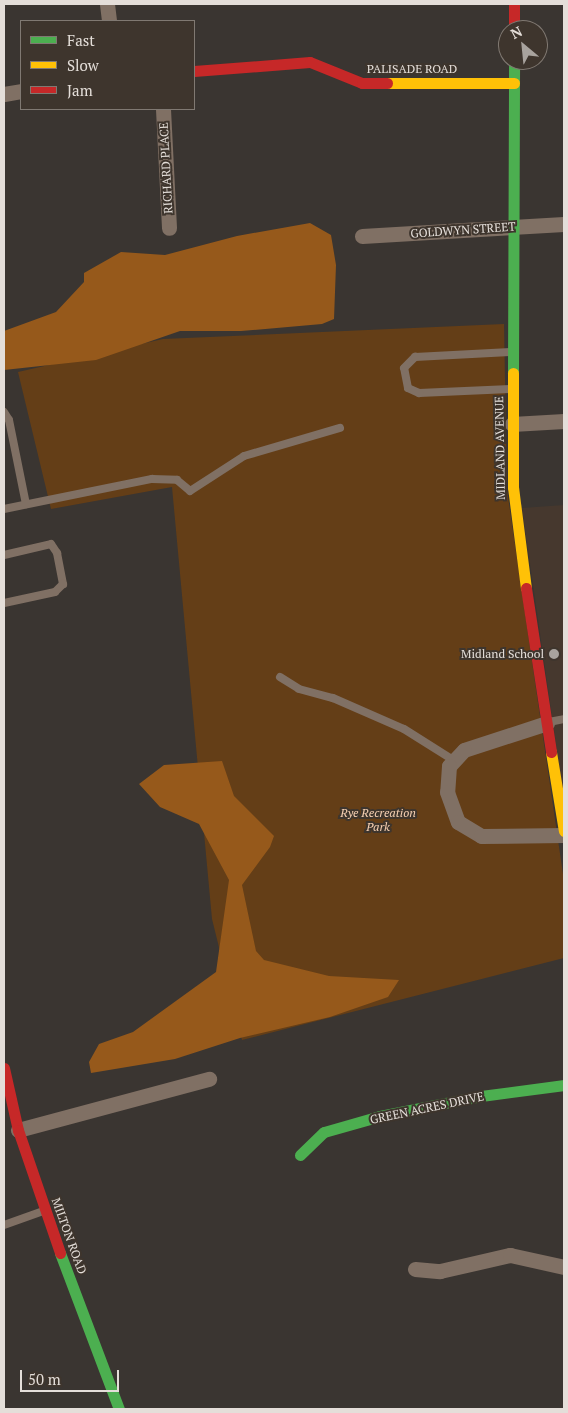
<!DOCTYPE html>
<html>
<head>
<meta charset="utf-8">
<style>
	body { margin:0 }
	#map { position:relative; width:568px; height:1413px; overflow:hidden; background:#3a3531; font-family:"PT Serif",serif }
	div>[style] { position:absolute }
	[style*='--x'] { left:calc(var(--x)*1px); top:calc(var(--y)*1px); width:calc(var(--w)*1px); rotate:calc(var(--a)*1deg) }
	.built>* { inset:0; background:#46382e }
	.green>* { inset:0; background:#643e17 }
	.forest>* { inset:0; background:#96591b }
	.lane>* { height:8px; margin:-4px; padding:0 4px; transform-origin:4px; border-radius:4px; background:#807064 }
	.street>* { height:15px; margin:-7.5px; padding:0 7.5px; transform-origin:7.5px; border-radius:7.5px; background:#807064 }
	.fast>* { height:11px; margin:-5.5px; padding:0 5.5px; transform-origin:5.5px; border-radius:5.5px; background:#4caf50 }
	.slow>* { height:11px; margin:-5.5px; padding:0 5.5px; transform-origin:5.5px; border-radius:5.5px; background:#ffc107 }
	.jam>* { height:11px; margin:-5.5px; padding:0 5.5px; transform-origin:5.5px; border-radius:5.5px; background:#c62828 }
	.dots>* { width:14px; height:14px; translate:-50% -50%; box-sizing:border-box; border:2px solid #3e352d; border-radius:50% }
	span { translate:-50% -50%; white-space:nowrap; text-align:center; line-height:1.15; -webkit-text-stroke:4px #3e352d; paint-order:stroke }
	.street-label { font-size:12px; color:#e4ded9 }
	.poi-label { font-size:12px; color:#e4ded9 }
	.right { translate:-100% -50%; text-align:right }
	.park-label { font-size:12px; color:#f7d0b2; font-style:italic }
	.frame { position:absolute; inset:0; border:5px solid #e4ded9; pointer-events:none }
	.legend { position:absolute; left:20px; top:20px; width:175px; height:90px; box-sizing:border-box; background:#3e352d; border:1px solid #807972; margin:0; padding:6px 9px; list-style:none; font-size:15px; color:#e4ded9 }
	.legend li { display:flex; align-items:center; gap:10px; height:25px }
	.legend b { width:25px; border:1px solid #807972 }
	.north { position:absolute; left:498px; top:20px; width:50px; height:50px; box-sizing:border-box; background:#3e352d; border:1px solid #807972; border-radius:50%; rotate:332deg; font-size:14px; font-weight:700; line-height:20px; text-align:center; color:#e4ded9 }
	.north::after { content:''; display:block; margin:auto; width:18px; height:22px; background:#a8a39e; clip-path:polygon(50% 0,100% 100%,50% 72%,0 100%) }
	.scale { position:absolute; left:20px; top:1370px; width:99px; height:22px; box-sizing:border-box; border:2px solid #e4ded9; border-top:0; padding-left:6px; font-size:15px; line-height:18px; white-space:nowrap; color:#e4ded9; -webkit-text-stroke:4px #3e352d; paint-order:stroke }
</style>
</head>
<body>
<div id="map">
	<div class="built">
		<i style="clip-path:polygon(564px 505px,564px 800px,522px 508px)"></i>
	</div>
	<div class="green">
		<i style="clip-path:polygon(504px 324px,507px 490px,564px 881px,564px 958px,242px 1040px,212px 919px,172px 487px,51px 509px,18px 372px,163px 339px)"></i>
	</div>
	<div class="forest">
		<i style="clip-path:polygon(310px 223px,331px 235px,336px 265px,334px 319px,322px 324px,241px 331px,180px 331px,96px 360px,4px 370px,4px 331px,56px 312px,84px 282px,84px 273px,121px 252px,165px 255px,237px 236px)"></i>
		<i style="clip-path:polygon(222px 761px,234px 796px,274px 836px,270px 847px,242px 885px,256px 951px,264px 960px,329px 976px,399px 980px,388px 997px,330px 1017px,240px 1038px,175px 1059px,91px 1073px,89px 1062px,99px 1044px,133px 1032px,216px 972px,229px 880px,199px 824px,160px 807px,139px 784px,164px 765px)"></i>
	</div>
	<div class="lane">
		<i style="--x:511;--y:389;--w:92;--a:177.5"></i>
		<i style="--x:419;--y:393;--w:12;--a:-156"></i>
		<i style="--x:408;--y:388;--w:20;--a:-101"></i>
		<i style="--x:404;--y:368;--w:16;--a:-45"></i>
		<i style="--x:415;--y:357;--w:97;--a:-3"></i>
		<i style="--x:4;--y:412;--w:9;--a:58"></i>
		<i style="--x:9;--y:420;--w:86;--a:78.6"></i>
		<i style="--x:4;--y:509;--w:151;--a:-11.5"></i>
		<i style="--x:152;--y:479;--w:25;--a:2"></i>
		<i style="--x:177;--y:480;--w:17;--a:40"></i>
		<i style="--x:190;--y:491;--w:64;--a:-32.9"></i>
		<i style="--x:244;--y:456;--w:100;--a:-16.3"></i>
		<i style="--x:4;--y:555;--w:48;--a:-13.2"></i>
		<i style="--x:51;--y:544;--w:11;--a:56"></i>
		<i style="--x:57;--y:553;--w:32;--a:79"></i>
		<i style="--x:63;--y:584;--w:11;--a:135"></i>
		<i style="--x:55;--y:592;--w:52;--a:167.8"></i>
		<i style="--x:280;--y:677;--w:22;--a:32"></i>
		<i style="--x:299;--y:689;--w:35;--a:15"></i>
		<i style="--x:333;--y:698;--w:77;--a:23.6"></i>
		<i style="--x:404;--y:729;--w:58;--a:32.3"></i>
		<i style="--x:549;--y:722;--w:15;--a:-11"></i>
		<i style="--x:4;--y:1225;--w:41;--a:-19.7"></i>
	</div>
	<div class="street">
		<i style="--x:107;--y:4;--w:17;--a:83"></i>
		<i style="--x:4;--y:94;--w:17;--a:-10"></i>
		<i style="--x:163;--y:109;--w:119;--a:87.1"></i>
		<i style="--x:362;--y:236;--w:202;--a:-3.4"></i>
		<i style="--x:512;--y:424;--w:52;--a:-3.3"></i>
		<i style="--x:547;--y:723;--w:87;--a:162"></i>
		<i style="--x:464;--y:750;--w:22;--a:133"></i>
		<i style="--x:449;--y:766;--w:26;--a:94"></i>
		<i style="--x:447;--y:792;--w:32;--a:70"></i>
		<i style="--x:458;--y:822;--w:27;--a:31"></i>
		<i style="--x:481;--y:836;--w:83;--a:-0.7"></i>
		<i style="--x:18;--y:1130;--w:198;--a:-15"></i>
		<i style="--x:415;--y:1269;--w:25;--a:5"></i>
		<i style="--x:440;--y:1271;--w:72;--a:-12.9"></i>
		<i style="--x:510;--y:1255;--w:55;--a:12.5"></i>
	</div>
	<div class="fast">
		<i style="--x:513;--y:373;--w:313;--a:-89.8"></i>
		<i style="--x:300;--y:1155;--w:33;--a:-44"></i>
		<i style="--x:324;--y:1132;--w:58;--a:-15.9"></i>
		<i style="--x:380;--y:1116;--w:103;--a:-11.2"></i>
		<i style="--x:481;--y:1096;--w:84;--a:-7.5"></i>
		<i style="--x:60;--y:1253;--w:167;--a:69.3"></i>
	</div>
	<div class="slow">
		<i style="--x:387;--y:83;--w:127;--a:0"></i>
		<i style="--x:513;--y:373;--w:114;--a:90"></i>
		<i style="--x:513;--y:487;--w:102;--a:82.7"></i>
		<i style="--x:551;--y:752;--w:80;--a:80.7"></i>
	</div>
	<div class="jam">
		<i style="--x:514;--y:4;--w:26;--a:90"></i>
		<i style="--x:194;--y:71;--w:116;--a:-4.4"></i>
		<i style="--x:310;--y:62;--w:56;--a:22"></i>
		<i style="--x:362;--y:83;--w:25;--a:0"></i>
		<i style="--x:526;--y:588;--w:166;--a:81.3"></i>
		<i style="--x:4;--y:1068;--w:64;--a:77.3"></i>
		<i style="--x:18;--y:1130;--w:130;--a:71.1"></i>
	</div>
	<div class="dots">
		<i style="left:554px;top:654px;background:#a8a39e"></i>
	</div>
	<div class="street-label">
		<span style="left:412px;top:69px">PALISADE ROAD</span>
		<span style="left:166px;top:168px;rotate:-93deg">RICHARD PLACE</span>
		<span style="left:463px;top:230px;rotate:-4deg">GOLDWYN STREET</span>
		<span style="left:500px;top:448px;rotate:-91deg">MIDLAND AVENUE</span>
		<span style="left:427px;top:1108px;rotate:-12deg">GREEN ACRES DRIVE</span>
		<span style="left:69px;top:1236px;rotate:70deg">MILTON ROAD</span>
	</div>
	<div class="poi-label">
		<span class="right" style="left:544px;top:654px">Midland School</span>
	</div>
	<div class="park-label">
		<span style="left:378px;top:820px">Rye Recreation<br>Park</span>
	</div>
	<div class="frame"></div>
	<ul class="legend">
	<li><b style="height:6px;background:#4caf50"></b>Fast</li>
	<li><b style="height:6px;background:#ffc107"></b>Slow</li>
	<li><b style="height:6px;background:#c62828"></b>Jam</li>
	</ul>
	<div class="north">N</div>
	<div class="scale">50 m</div>
</div>
</body>
</html>
